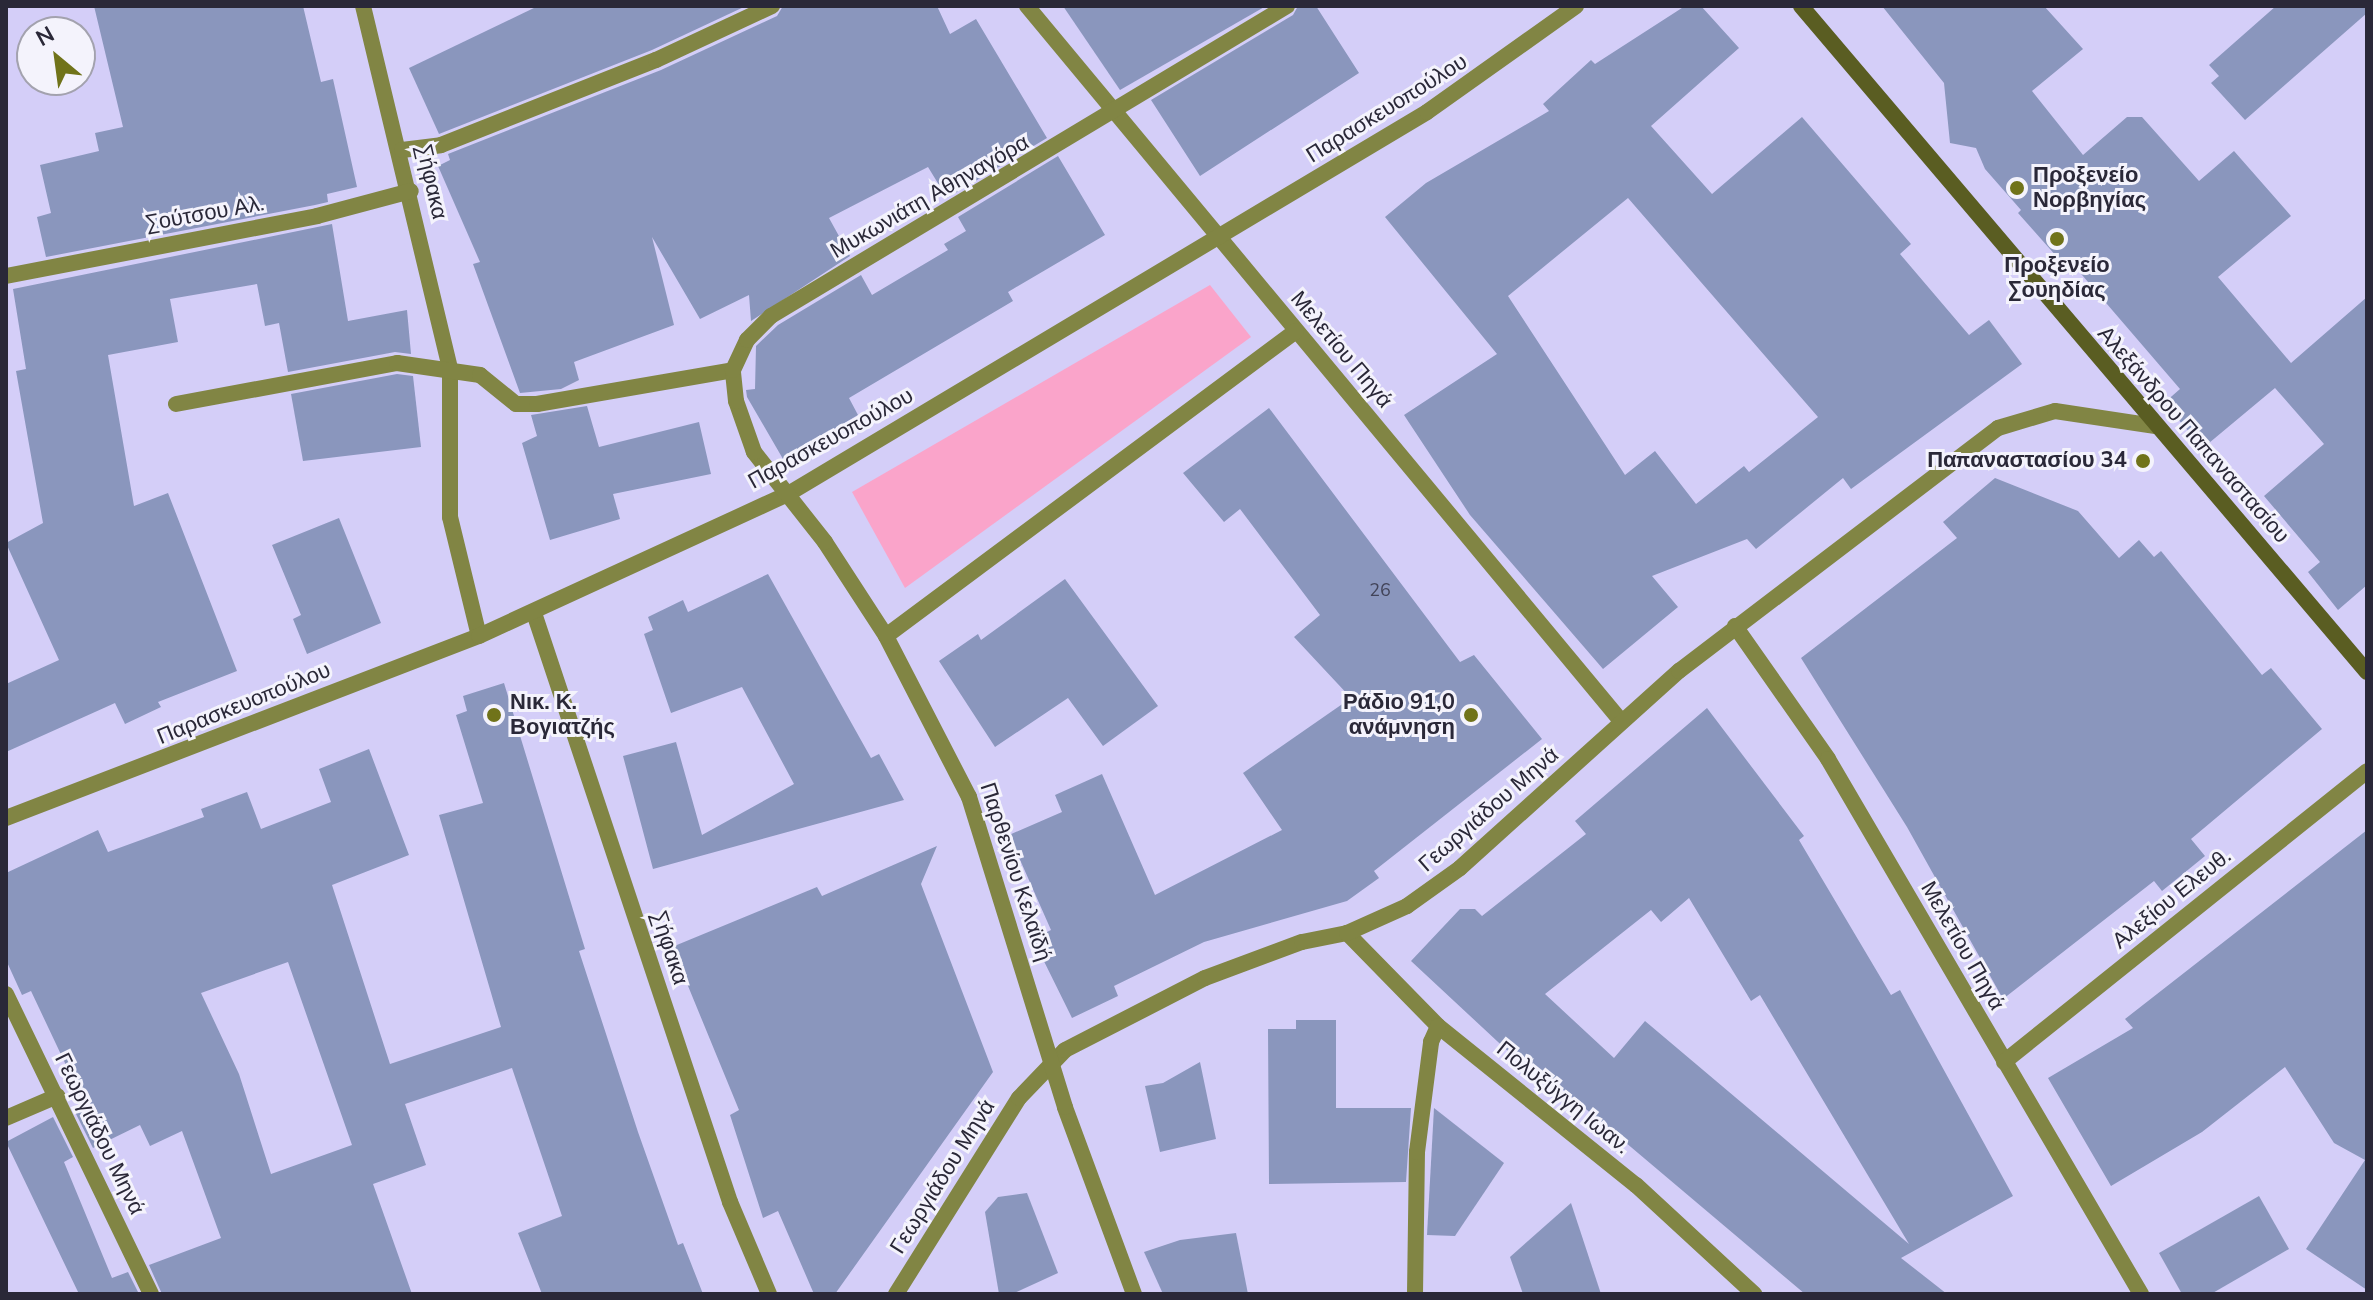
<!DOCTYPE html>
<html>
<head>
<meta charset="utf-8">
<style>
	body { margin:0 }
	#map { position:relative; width:2373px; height:1300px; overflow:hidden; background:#d4cef8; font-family:"Nunito Sans",sans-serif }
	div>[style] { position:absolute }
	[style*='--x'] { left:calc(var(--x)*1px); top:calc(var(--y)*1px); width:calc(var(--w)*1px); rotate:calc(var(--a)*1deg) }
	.green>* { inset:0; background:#faa4ca }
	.building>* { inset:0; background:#8a96bd }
	.minor>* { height:16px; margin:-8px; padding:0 8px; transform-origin:8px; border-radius:8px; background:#818544 }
	.secondary>* { height:16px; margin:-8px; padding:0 8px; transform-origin:8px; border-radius:8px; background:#5a5d22 }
	.dots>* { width:22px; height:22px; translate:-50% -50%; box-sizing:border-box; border:4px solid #f4f3fc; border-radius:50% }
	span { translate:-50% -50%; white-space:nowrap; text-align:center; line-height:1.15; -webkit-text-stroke:6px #f4f3fc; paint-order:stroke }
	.number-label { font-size:18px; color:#424459 }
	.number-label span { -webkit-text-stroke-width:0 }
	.street-label { font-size:22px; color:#2a2838 }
	.poi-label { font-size:22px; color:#2a2838; font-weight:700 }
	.left { translate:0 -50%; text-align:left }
	.right { translate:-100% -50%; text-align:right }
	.frame { position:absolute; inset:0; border:8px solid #2a2838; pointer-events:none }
	.north { position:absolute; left:16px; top:16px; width:80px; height:80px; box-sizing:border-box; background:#f4f3fc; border:2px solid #a3a2ae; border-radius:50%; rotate:331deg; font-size:22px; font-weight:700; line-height:32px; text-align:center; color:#2a2838 }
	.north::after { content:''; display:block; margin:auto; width:28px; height:36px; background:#70731a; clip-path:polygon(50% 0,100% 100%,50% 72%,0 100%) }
</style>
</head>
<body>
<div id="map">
	<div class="green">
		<i style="clip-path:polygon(1210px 285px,1251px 337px,905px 588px,852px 492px)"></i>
	</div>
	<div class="building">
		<i style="clip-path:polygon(94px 6px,303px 6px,321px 82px,333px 79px,357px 187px,327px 194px,328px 202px,315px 205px,46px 257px,37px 217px,51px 213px,40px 165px,99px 151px,95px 133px,123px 127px)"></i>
		<i style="clip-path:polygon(538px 6px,746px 6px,652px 50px,439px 134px,409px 68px)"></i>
		<i style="clip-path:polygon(783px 6px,937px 6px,950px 34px,976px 19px,1047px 138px,947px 198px,928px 167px,829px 218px,850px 256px,751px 321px,749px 295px,700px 319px,652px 237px,674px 325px,574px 362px,579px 380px,561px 389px,520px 393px,473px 264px,480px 262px,438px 166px,450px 160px,448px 154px,661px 70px,777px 16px)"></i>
		<i style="clip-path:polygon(1063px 6px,1266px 6px,1120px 90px)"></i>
		<i style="clip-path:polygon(1298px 6px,1316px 6px,1359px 73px,1200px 176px,1151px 100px,1293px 15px)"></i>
		<i style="clip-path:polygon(evenodd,1685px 6px,1701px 6px,1739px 48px,1651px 126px,1712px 194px,1802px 117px,1911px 244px,1900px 254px,1969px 335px,1989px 320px,2022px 364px,1851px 489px,1843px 478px,1756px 549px,1747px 539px,1652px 576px,1678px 607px,1603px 669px,1470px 515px,1404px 415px,1497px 354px,1385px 217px,1426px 183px,1549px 111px,1543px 104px,1591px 60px,1595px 64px,1685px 6px,1628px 198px,1818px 417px,1749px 472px,1744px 466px,1696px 504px,1655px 451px,1625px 475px,1508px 296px,1628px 198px)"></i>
		<i style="clip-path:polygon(1882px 6px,2044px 6px,2083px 49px,2032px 91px,2083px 155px,2127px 117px,2142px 117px,2199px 181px,2234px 151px,2291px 216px,2218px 277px,2291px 363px,2367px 297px,2367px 585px,2338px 610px,2308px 572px,2320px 562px,2264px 496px,2324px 444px,2275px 388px,2203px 448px,2164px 403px,2180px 389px,2070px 261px,2065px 266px,2018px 213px,2021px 210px,1985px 169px,1976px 148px,1950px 143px,1944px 83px)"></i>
		<i style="clip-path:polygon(2276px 6px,2367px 6px,2367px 13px,2245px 120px,2211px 83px,2219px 76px,2209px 65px)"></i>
		<i style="clip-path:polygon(1058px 156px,1105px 235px,1008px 292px,1013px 301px,849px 398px,858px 415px,783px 459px,747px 397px,746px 390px,755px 389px,756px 346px,778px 325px,861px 275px,872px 295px,948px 250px,944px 244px,966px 231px,958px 217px)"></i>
		<i style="clip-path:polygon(332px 224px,348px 321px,407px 310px,411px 354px,395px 352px,288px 372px,279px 323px,265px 326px,257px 284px,170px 299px,178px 342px,108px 355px,134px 506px,168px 493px,237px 671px,158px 702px,161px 707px,125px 724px,115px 703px,6px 752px,6px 684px,59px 660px,6px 543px,43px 523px,16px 371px,26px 369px,13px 289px)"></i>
		<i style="clip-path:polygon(397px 374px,413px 376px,421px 447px,303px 461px,291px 394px)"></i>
		<i style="clip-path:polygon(587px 406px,599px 447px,699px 422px,711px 474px,613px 494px,620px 519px,550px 540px,522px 443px,537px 436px,531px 415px)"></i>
		<i style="clip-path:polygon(1269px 408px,1460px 662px,1474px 655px,1542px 739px,1374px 871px,1379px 878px,1347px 901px,1204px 942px,1114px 986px,1118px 996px,1072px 1018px,1033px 939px,1051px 930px,1009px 835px,1062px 812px,1055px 795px,1102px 774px,1155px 895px,1282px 830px,1243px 773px,1351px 698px,1294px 637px,1320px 615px,1240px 509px,1224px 522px,1183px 473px)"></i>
		<i style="clip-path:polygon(1995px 478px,2078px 511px,2119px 558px,2139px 540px,2154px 557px,2161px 551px,2262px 675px,2271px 668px,2322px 729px,2191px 839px,2205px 856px,2162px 891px,2154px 881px,2003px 999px,1907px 827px,1801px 658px,1957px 538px,1943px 522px)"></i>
		<i style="clip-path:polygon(339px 518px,381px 623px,307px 654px,293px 619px,301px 615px,272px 545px)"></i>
		<i style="clip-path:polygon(768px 574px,871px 758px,879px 754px,904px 800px,653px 869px,623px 756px,676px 742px,702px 835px,794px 784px,742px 687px,671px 713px,644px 634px,653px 630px,648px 617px,683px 600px,688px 612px)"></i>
		<i style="clip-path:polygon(1065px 579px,1158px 706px,1103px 746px,1068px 698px,995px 747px,939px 661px,978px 634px,981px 640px)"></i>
		<i style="clip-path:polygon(evenodd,504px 683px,585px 949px,579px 951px,638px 1132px,678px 1245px,683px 1243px,703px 1294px,542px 1294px,518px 1233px,562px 1216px,512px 1068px,405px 1104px,426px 1165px,373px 1184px,412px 1294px,162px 1294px,149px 1265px,221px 1238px,182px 1131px,150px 1146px,140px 1125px,93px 1148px,73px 1108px,82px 1103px,65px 1063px,31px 991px,22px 995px,6px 960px,6px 873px,98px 830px,108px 852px,204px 817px,201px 809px,247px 792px,261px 829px,331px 802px,319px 769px,369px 749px,409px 855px,332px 885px,390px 1064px,501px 1027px,439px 815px,483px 803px,456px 715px,467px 711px,463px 696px,504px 683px,288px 962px,352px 1145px,271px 1174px,239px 1074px,201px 993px,288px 962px)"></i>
		<i style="clip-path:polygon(evenodd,1707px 708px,1804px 836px,1799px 840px,1891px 995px,1900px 990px,2013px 1196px,1901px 1258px,1947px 1294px,1805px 1294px,1522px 1055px,1526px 1068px,1411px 961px,1460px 909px,1475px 909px,1482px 916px,1586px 834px,1575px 821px,1707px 708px,1689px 898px,1751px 1001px,1760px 995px,1909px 1244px,1645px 1021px,1614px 1058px,1545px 994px,1651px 910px,1661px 922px,1689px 898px)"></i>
		<i style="clip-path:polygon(2367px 830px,2367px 1290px,2306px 1249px,2365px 1160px,2334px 1143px,2285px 1067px,2202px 1132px,2111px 1186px,2048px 1078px,2133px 1028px,2125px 1019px)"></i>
		<i style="clip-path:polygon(937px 846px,921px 884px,993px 1072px,835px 1294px,814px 1294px,778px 1211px,763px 1218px,730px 1115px,739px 1110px,672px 947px,817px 887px,822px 896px)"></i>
		<i style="clip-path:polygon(1296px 1020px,1336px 1020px,1336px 1108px,1411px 1108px,1406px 1182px,1269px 1184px,1268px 1029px,1296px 1029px)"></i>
		<i style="clip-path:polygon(1200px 1062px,1216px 1139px,1160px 1152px,1145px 1086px,1163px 1083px)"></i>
		<i style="clip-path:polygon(1434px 1108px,1504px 1163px,1455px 1236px,1427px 1235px)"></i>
		<i style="clip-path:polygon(53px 1117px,73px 1157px,64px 1162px,112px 1278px,128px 1272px,139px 1294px,79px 1294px,6px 1142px)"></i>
		<i style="clip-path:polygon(1027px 1193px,1058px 1273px,1012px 1294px,999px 1294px,985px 1212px,998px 1197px)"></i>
		<i style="clip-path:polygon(2259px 1196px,2289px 1249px,2211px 1294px,2182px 1294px,2159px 1253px)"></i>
		<i style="clip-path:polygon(1571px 1203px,1601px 1294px,1523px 1294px,1510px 1257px)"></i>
		<i style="clip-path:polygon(1236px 1233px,1248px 1294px,1163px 1294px,1144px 1252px,1180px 1240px)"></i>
	</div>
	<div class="minor">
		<i style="--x:363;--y:6;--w:373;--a:76.5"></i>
		<i style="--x:450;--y:369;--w:148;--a:90"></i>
		<i style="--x:450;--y:517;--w:122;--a:76.3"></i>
		<i style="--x:1027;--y:6;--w:930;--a:50.28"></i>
		<i style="--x:402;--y:150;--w:39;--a:-7"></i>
		<i style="--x:441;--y:145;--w:231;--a:-21.6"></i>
		<i style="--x:656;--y:60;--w:128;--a:-25"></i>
		<i style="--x:6;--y:276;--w:317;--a:-10.9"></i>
		<i style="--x:317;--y:216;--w:97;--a:-14.9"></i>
		<i style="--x:176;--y:404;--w:225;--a:-10.5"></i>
		<i style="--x:397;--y:363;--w:84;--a:8.2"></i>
		<i style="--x:480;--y:375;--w:46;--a:38.9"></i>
		<i style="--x:516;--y:404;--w:21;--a:0"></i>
		<i style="--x:537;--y:404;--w:199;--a:-9.8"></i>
		<i style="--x:534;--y:613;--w:621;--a:71.59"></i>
		<i style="--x:730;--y:1202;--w:100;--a:67"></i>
		<i style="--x:1735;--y:626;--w:162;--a:55"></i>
		<i style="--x:1828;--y:759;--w:620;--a:59.67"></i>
		<i style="--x:886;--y:636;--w:511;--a:-36.65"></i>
		<i style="--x:6;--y:818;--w:507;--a:-21.05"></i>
		<i style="--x:479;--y:636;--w:340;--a:-24.7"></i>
		<i style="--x:788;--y:494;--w:744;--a:-30.87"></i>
		<i style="--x:1427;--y:112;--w:183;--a:-35.4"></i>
		<i style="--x:1347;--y:933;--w:130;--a:45.6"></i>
		<i style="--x:1438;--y:1026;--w:254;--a:38.8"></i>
		<i style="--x:1636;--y:1185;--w:161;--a:42.7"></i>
		<i style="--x:6;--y:994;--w:333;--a:64.2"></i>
		<i style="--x:2004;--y:1062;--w:465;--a:-38.7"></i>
		<i style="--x:6;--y:1118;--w:56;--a:-23.3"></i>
		<i style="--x:896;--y:1294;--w:231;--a:-57.9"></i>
		<i style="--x:1019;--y:1098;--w:66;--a:-46.2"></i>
		<i style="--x:1065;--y:1050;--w:157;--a:-27.2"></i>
		<i style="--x:1205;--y:978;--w:103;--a:-20.4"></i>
		<i style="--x:1302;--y:942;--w:46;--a:-11.3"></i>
		<i style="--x:1347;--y:933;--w:66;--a:-24.2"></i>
		<i style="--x:1407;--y:906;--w:65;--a:-35.6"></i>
		<i style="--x:1460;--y:868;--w:295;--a:-42"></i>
		<i style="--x:1679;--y:671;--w:401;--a:-37.3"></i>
		<i style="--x:1998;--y:428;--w:59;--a:-16.6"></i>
		<i style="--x:2055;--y:411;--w:100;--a:8.6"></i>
		<i style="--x:1134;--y:1294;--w:199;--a:-110.3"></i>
		<i style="--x:1065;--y:1107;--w:325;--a:-107.2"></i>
		<i style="--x:969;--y:797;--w:181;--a:-117.3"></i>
		<i style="--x:886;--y:636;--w:112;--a:-123"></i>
		<i style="--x:825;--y:542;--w:115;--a:-128.3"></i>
		<i style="--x:754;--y:452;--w:54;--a:-109.4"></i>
		<i style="--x:736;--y:401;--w:31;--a:-96"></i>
		<i style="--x:733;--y:370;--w:33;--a:-65"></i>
		<i style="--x:747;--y:340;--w:34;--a:-45"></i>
		<i style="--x:771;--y:316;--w:602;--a:-31"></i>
		<i style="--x:1415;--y:1294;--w:142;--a:-89.2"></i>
		<i style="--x:1417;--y:1152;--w:111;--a:-82.7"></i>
		<i style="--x:1431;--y:1042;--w:17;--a:-66"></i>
	</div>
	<div class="secondary">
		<i style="--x:1801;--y:6;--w:874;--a:49.64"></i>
	</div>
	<div class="dots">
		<i style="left:2017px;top:188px;background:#70731a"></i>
		<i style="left:2057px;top:239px;background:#70731a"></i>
		<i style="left:2143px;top:461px;background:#70731a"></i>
		<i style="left:494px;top:715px;background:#70731a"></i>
		<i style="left:1471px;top:715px;background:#70731a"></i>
	</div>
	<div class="number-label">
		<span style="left:1380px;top:590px">26</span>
	</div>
	<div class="street-label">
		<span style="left:1387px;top:109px;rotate:-32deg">Παρασκευοπούλου</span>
		<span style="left:431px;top:182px;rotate:77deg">Σήφακα</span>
		<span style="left:930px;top:197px;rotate:-30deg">Μυκωνιάτη Αθηναγόρα</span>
		<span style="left:205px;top:214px;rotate:-10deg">Σούτσου Αλ.</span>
		<span style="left:1341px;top:350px;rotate:50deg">Μελετίου Πηγά</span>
		<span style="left:2193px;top:435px;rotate:49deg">Αλεξάνδρου Παπαναστασίου</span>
		<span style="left:831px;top:439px;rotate:-29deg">Παρασκευοπούλου</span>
		<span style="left:244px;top:704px;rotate:-22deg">Παρασκευοπούλου</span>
		<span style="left:1489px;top:810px;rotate:-41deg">Γεωργιάδου Μηνά</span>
		<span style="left:1015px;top:872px;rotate:72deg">Παρθενίου Κελαϊδή</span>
		<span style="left:2172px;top:899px;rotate:-39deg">Αλεξίου Ελευθ.</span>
		<span style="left:1962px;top:946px;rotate:60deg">Μελετίου Πηγά</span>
		<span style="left:669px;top:948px;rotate:72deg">Σήφακα</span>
		<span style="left:1563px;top:1098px;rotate:39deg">Πολυξύγγη Ιωαν.</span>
		<span style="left:99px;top:1134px;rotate:64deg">Γεωργιάδου Μηνά</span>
		<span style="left:943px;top:1177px;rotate:-58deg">Γεωργιάδου Μηνά</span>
	</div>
	<div class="poi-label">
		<span class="left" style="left:2033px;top:188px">Προξενείο<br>Νορβηγίας</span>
		<span style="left:2057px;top:278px">Προξενείο<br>Σουηδίας</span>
		<span class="right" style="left:2127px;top:461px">Παπαναστασίου 34</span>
		<span class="left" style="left:510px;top:715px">Νικ. Κ.<br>Βογιατζής</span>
		<span class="right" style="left:1455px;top:715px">Ράδιο 91,0<br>ανάμνηση</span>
	</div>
	<div class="frame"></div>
	<div class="north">N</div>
</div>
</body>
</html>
